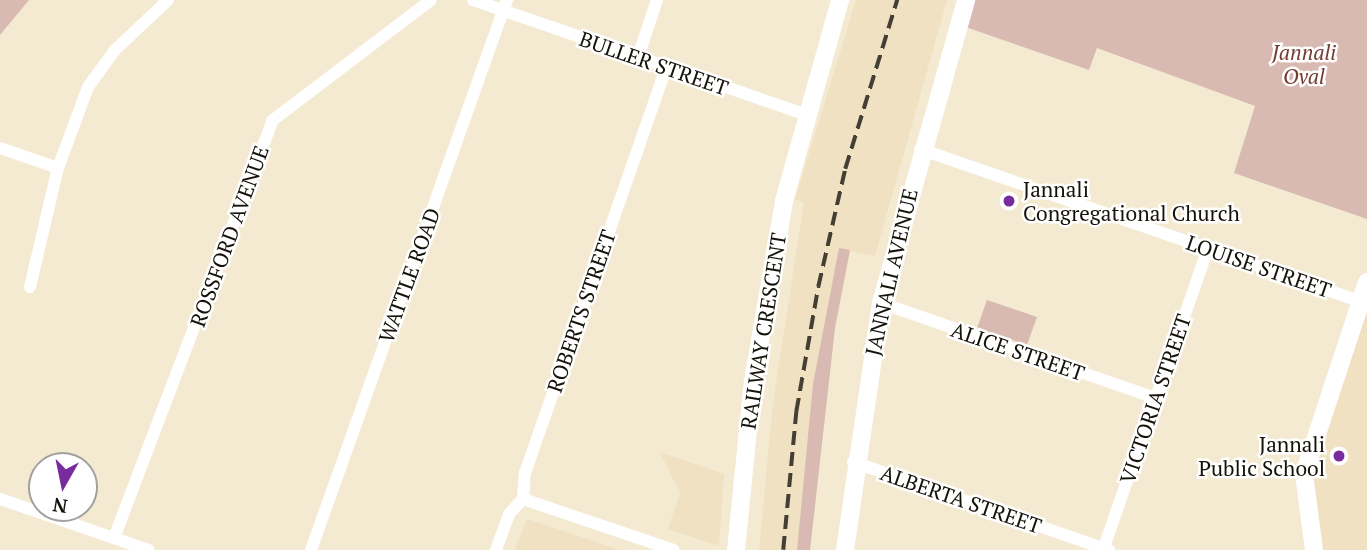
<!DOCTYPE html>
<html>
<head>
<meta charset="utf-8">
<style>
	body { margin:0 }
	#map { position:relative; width:1367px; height:550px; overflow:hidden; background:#f4ead2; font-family:"PT Serif",serif }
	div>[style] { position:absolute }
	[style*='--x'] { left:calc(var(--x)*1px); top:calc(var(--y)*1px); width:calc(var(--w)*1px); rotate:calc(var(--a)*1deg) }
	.built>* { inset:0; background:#efe1c2 }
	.green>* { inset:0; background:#d9bab3 }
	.street>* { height:12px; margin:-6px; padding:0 6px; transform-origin:6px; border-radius:6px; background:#fff }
	.secondary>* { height:18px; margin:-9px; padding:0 9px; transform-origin:9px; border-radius:9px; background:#fff }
	.rail>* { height:3.5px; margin-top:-1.75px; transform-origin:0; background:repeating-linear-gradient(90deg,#433f33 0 14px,transparent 0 21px) }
	.dots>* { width:19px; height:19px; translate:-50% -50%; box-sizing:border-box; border:4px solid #fff; border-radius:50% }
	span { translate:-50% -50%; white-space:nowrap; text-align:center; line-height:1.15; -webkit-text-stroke:5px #fff; paint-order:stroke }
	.park-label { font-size:21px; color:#743c30; font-style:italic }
	.street-label { font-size:21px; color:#15120a }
	.poi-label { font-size:21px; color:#15120a }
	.left { translate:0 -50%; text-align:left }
	.right { translate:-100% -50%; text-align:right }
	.north { position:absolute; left:28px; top:452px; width:70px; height:70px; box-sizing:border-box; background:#fff; border:2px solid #a1a09d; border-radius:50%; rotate:189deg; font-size:19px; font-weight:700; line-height:28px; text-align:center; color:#15120a }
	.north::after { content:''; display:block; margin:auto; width:24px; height:32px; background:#772b9d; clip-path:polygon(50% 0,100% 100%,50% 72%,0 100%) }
</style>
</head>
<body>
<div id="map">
	<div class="built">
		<i style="clip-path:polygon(856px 0,947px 0,875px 256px,850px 251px,835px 328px,810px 550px,759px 550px,773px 403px,804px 202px,795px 200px)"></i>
		<i style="clip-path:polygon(1367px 284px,1367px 550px,1313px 550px,1303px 498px)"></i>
		<i style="clip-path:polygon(660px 452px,724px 474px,719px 546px,668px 529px,680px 493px)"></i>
		<i style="clip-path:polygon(527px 519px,620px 550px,515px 550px)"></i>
	</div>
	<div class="green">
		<i style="clip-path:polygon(0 0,29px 0,0 35px)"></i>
		<i style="clip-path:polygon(966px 0,1367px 0,1367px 219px,1234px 173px,1255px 106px,1097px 48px,1089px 70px,957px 24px)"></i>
		<i style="clip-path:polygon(839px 248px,850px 250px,835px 328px,810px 550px,797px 550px,813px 384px)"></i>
		<i style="clip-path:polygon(987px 300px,1037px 317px,1027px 345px,977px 328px)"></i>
	</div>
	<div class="street">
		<i style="--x:473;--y:0;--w:351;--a:19"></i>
		<i style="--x:638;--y:57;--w:60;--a:-71.6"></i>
		<i style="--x:0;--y:148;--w:61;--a:19"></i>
		<i style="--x:920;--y:149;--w:466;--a:19.1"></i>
		<i style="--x:30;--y:287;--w:122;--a:-76.8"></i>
		<i style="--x:58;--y:168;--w:86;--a:-69.7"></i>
		<i style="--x:88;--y:87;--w:46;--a:-53.9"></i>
		<i style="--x:115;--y:50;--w:73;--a:-43.3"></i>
		<i style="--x:881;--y:303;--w:290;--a:19.1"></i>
		<i style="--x:853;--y:462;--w:271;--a:19"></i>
		<i style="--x:0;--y:499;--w:157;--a:18.9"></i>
		<i style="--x:523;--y:499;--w:26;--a:-86"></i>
		<i style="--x:525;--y:473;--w:430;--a:-70.8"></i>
		<i style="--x:523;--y:499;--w:159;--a:18.7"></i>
		<i style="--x:114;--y:538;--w:447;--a:-69.2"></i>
		<i style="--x:273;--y:120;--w:198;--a:-37.2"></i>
		<i style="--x:311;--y:550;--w:584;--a:-70.39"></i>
		<i style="--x:496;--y:550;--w:38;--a:-70"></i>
		<i style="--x:509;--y:514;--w:21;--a:-47"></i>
		<i style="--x:1103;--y:550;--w:319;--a:-70.8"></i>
	</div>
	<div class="secondary">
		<i style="--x:736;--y:550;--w:170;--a:-84.3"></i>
		<i style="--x:753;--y:381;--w:183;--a:-80.2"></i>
		<i style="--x:784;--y:201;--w:209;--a:-74.4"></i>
		<i style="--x:845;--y:550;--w:250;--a:-81.7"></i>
		<i style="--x:881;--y:303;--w:315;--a:-74.3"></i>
		<i style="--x:1314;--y:550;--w:77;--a:-97.5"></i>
		<i style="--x:1304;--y:474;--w:202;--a:-71.8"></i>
	</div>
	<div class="rail">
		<i style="--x:783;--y:550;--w:139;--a:-84.6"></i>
		<i style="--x:796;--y:412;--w:127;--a:-80"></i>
		<i style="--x:818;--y:287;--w:121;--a:-77.1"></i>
		<i style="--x:845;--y:169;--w:177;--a:-72.9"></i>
	</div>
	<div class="dots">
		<i style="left:1009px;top:201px;background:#772b9d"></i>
		<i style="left:1339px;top:456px;background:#772b9d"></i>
	</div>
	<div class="park-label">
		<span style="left:1304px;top:64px">Jannali<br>Oval</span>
	</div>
	<div class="street-label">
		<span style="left:654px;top:63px;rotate:19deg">BULLER STREET</span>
		<span style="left:229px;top:236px;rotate:-70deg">ROSSFORD AVENUE</span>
		<span style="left:1259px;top:266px;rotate:19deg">LOUISE STREET</span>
		<span style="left:891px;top:272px;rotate:-77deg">JANNALI AVENUE</span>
		<span style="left:409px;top:275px;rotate:-70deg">WATTLE ROAD</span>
		<span style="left:581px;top:311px;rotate:-71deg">ROBERTS STREET</span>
		<span style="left:763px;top:331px;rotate:-81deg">RAILWAY CRESCENT</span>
		<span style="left:1018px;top:351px;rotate:19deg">ALICE STREET</span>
		<span style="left:1155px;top:399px;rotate:-71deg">VICTORIA STREET</span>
		<span style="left:961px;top:499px;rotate:19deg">ALBERTA STREET</span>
	</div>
	<div class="poi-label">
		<span class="left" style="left:1023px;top:201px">Jannali<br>Congregational Church</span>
		<span class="right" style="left:1325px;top:456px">Jannali<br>Public School</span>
	</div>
	<div class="north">N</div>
</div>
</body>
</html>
